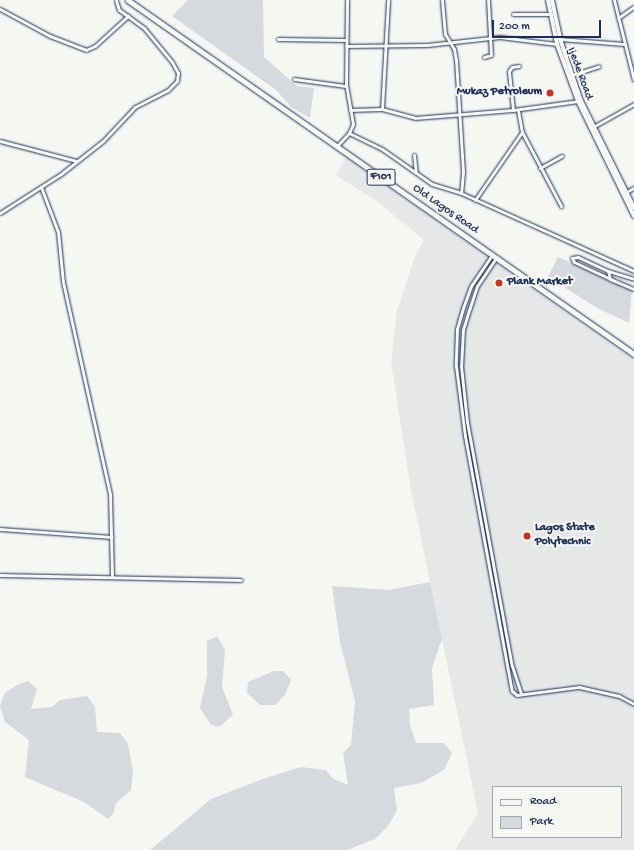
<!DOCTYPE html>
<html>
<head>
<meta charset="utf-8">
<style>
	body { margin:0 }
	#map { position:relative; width:634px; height:850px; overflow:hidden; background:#f6f6f2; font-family:"Gochi Hand",sans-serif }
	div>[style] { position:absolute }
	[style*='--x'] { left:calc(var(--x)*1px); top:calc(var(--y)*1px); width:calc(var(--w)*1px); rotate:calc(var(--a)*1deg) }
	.built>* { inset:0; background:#e6e7e7 }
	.green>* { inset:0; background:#d6d9dd }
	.roads { filter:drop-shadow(0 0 1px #1b2f5e) drop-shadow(0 0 1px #1b2f5e) }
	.street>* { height:3px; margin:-1.5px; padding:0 1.5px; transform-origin:1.5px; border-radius:1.5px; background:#f6f6f2 }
	.secondary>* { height:4px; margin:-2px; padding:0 2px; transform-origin:2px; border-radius:2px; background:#f6f6f2 }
	.primary>* { height:4.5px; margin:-2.25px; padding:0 2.25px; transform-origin:2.25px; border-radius:2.25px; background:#f6f6f2 }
	.dots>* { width:11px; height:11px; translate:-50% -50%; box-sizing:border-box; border:2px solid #f6f6f2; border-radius:50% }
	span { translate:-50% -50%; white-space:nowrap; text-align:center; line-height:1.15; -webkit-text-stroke:4px #f6f6f2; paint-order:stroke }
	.shield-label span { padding:1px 3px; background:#f6f6f2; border:1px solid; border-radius:3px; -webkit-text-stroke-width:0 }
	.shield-label { font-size:11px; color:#1b2f5e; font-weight:700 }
	.street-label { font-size:12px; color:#1b2f5e }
	.poi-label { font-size:12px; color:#1b2f5e; font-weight:700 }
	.right { translate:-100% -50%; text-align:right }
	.left { translate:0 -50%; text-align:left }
	.legend { position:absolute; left:492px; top:786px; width:130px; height:52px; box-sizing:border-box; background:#f6f6f2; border:1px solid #9ea6b7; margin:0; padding:5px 7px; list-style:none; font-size:12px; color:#1b2f5e }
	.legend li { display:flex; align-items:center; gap:8px; height:20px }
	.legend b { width:20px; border:1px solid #9ea6b7 }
	.scale { position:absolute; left:492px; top:20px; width:109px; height:18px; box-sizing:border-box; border:2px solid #1b2f5e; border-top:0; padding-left:5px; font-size:12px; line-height:14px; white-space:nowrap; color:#1b2f5e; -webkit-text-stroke:3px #f6f6f2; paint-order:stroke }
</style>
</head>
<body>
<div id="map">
	<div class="built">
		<i style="clip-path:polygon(evenodd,346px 157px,634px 359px,634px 850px,455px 850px,478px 813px,411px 490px,391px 362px,397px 310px,416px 254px,424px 240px,378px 202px,336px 175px,346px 157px,493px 787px,621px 787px,621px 837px,493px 837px,493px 787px)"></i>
	</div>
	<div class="green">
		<i style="clip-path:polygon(188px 0,263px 0,264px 57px,297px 86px,314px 88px,310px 118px,291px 107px,276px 90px,172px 16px)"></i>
		<i style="clip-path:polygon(558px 257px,632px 290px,629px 323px,597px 308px,548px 277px)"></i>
		<i style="clip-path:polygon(430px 582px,442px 639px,432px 668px,434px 705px,409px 709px,410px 725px,416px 743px,444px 743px,452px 753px,444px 770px,421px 783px,394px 788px,397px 810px,388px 826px,375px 839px,347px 850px,150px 850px,211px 799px,266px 778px,301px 767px,326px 770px,332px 778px,348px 785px,343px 753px,351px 745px,355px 701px,340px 642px,332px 586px,389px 590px)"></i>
		<i style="clip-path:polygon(217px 636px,225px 650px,222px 686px,233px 715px,219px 727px,211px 725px,200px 708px,207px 676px,207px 641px)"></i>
		<i style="clip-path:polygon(274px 671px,283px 671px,291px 680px,285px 695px,275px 705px,260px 705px,247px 693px,248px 682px)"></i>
		<i style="clip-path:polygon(28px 681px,37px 689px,31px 709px,52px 707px,60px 700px,87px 696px,95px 707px,97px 732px,120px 733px,128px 744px,133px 771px,131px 790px,116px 803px,113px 814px,108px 819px,84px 802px,25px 777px,29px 740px,5px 722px,0 706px,5px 693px,17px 685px)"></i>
	</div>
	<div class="roads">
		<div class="street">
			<i style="--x:442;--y:0;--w:34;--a:85"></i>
			<i style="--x:445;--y:34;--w:17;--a:59"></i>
			<i style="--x:454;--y:49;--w:11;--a:80"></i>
			<i style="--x:456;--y:60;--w:112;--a:86.4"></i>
			<i style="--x:463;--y:172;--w:21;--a:95"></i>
			<i style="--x:614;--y:0;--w:82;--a:76"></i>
			<i style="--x:0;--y:9;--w:57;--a:28.4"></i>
			<i style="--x:50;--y:36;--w:39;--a:21"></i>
			<i style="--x:86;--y:50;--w:10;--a:-24"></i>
			<i style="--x:95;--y:46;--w:45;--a:-42.3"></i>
			<i style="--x:513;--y:14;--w:37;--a:0"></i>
			<i style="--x:618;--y:18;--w:19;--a:-35"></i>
			<i style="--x:278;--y:39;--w:68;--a:0.8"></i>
			<i style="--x:560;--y:39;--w:64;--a:4.5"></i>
			<i style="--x:346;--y:46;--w:81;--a:-0.7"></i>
			<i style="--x:427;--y:45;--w:73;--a:-6.3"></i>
			<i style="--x:500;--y:37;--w:57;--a:7"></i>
			<i style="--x:484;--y:57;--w:7;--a:-16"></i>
			<i style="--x:491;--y:55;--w:55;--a:-93.1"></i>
			<i style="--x:572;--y:75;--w:28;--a:-18"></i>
			<i style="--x:294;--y:79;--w:52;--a:7.7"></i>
			<i style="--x:382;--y:109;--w:109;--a:-86.8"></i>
			<i style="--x:350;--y:110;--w:32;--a:-2"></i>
			<i style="--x:382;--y:109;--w:34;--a:15"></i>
			<i style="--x:415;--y:118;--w:98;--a:-4.7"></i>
			<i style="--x:513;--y:110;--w:66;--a:-7.9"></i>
			<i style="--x:513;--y:110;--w:39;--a:-96"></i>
			<i style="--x:509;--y:71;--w:5;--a:-53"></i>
			<i style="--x:512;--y:67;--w:7;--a:-8"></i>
			<i style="--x:518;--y:110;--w:22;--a:80"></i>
			<i style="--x:522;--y:132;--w:84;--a:62.2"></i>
			<i style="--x:593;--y:127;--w:47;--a:-29.3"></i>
			<i style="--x:349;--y:133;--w:37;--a:26"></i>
			<i style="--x:382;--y:149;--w:61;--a:35"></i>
			<i style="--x:432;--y:184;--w:30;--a:17"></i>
			<i style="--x:461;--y:193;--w:190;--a:24.3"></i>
			<i style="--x:0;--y:141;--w:79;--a:14.7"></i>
			<i style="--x:337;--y:146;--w:18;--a:-47"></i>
			<i style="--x:349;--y:133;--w:10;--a:-66"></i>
			<i style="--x:353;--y:124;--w:39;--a:-100"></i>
			<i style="--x:346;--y:86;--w:86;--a:-89.3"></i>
			<i style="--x:414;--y:155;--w:18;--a:84"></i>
			<i style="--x:540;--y:168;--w:25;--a:-29"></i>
			<i style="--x:41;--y:187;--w:48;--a:69.3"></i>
			<i style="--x:58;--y:232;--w:50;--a:84.3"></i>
			<i style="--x:63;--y:282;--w:217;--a:77.5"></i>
			<i style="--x:110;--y:494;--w:83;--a:88.6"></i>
			<i style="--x:626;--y:192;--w:9;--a:-27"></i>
			<i style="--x:475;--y:200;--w:83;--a:-55.3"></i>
			<i style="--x:0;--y:213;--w:72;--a:-32.6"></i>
			<i style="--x:61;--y:174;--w:53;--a:-38.2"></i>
			<i style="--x:103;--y:141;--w:47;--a:-46.7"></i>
			<i style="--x:135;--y:107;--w:37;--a:-27"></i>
			<i style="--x:168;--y:90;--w:13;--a:-45"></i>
			<i style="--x:177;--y:81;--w:8;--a:-83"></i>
			<i style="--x:178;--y:73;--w:13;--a:-119"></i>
			<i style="--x:172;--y:62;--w:44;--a:-129.5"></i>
			<i style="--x:144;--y:28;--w:31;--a:-144"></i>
			<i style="--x:119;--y:10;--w:10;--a:-107"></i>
			<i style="--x:492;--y:255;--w:37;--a:124"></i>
			<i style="--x:471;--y:286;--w:23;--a:110"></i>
			<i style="--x:463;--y:308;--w:22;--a:106"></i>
			<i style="--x:457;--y:329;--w:37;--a:92"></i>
			<i style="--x:456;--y:366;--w:71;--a:82.7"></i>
			<i style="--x:465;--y:436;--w:259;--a:79.6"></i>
			<i style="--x:512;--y:691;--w:6;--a:39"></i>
			<i style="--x:517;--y:695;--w:63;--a:-7.4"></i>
			<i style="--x:579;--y:687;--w:41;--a:12.7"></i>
			<i style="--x:619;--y:696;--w:17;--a:28"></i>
			<i style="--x:496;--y:258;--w:34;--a:124"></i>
			<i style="--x:477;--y:286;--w:25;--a:108"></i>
			<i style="--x:469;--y:310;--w:21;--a:107"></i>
			<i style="--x:463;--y:330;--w:36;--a:93"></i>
			<i style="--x:461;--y:366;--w:56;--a:83.9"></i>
			<i style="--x:467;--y:422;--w:248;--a:79.6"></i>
			<i style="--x:512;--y:666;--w:29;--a:72"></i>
			<i style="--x:608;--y:271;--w:27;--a:17"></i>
			<i style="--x:610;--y:279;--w:8;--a:-104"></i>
			<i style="--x:608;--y:271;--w:33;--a:-155"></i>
			<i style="--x:578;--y:257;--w:6;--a:171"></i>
			<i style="--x:572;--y:258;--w:4;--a:63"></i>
			<i style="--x:574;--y:262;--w:40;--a:25"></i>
			<i style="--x:610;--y:279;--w:26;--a:23"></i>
			<i style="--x:0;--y:529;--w:112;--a:4.1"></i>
			<i style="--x:0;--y:575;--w:241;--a:1.2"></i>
		</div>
		<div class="secondary">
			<i style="--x:548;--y:0;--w:45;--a:78.4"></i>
			<i style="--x:557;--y:44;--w:61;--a:69.8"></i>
			<i style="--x:578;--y:101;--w:128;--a:64"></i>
			<i style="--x:552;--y:0;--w:40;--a:78"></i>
			<i style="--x:560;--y:39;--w:65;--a:71.3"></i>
			<i style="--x:581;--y:101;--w:119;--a:63.6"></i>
		</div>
		<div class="primary">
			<i style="--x:128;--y:0;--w:618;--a:34.98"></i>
		</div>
	</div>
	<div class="dots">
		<i style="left:550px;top:93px;background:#c8321e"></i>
		<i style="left:499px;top:283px;background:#c8321e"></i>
		<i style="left:527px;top:536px;background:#c8321e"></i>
	</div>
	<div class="shield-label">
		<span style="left:381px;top:177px">F101</span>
	</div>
	<div class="street-label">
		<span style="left:579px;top:74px;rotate:70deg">Ijede Road</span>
		<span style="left:445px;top:210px;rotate:35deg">Old Lagos Road</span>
	</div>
	<div class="poi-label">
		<span class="right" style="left:542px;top:93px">Mukaz Petroleum</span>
		<span class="left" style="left:507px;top:283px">Plank Market</span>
		<span class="left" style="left:535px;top:536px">Lagos State<br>Polytechnic</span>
	</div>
	<ul class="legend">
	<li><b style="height:5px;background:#f6f6f2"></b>Road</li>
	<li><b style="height:11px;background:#d6d9dd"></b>Park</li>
	</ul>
	<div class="scale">200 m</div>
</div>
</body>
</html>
